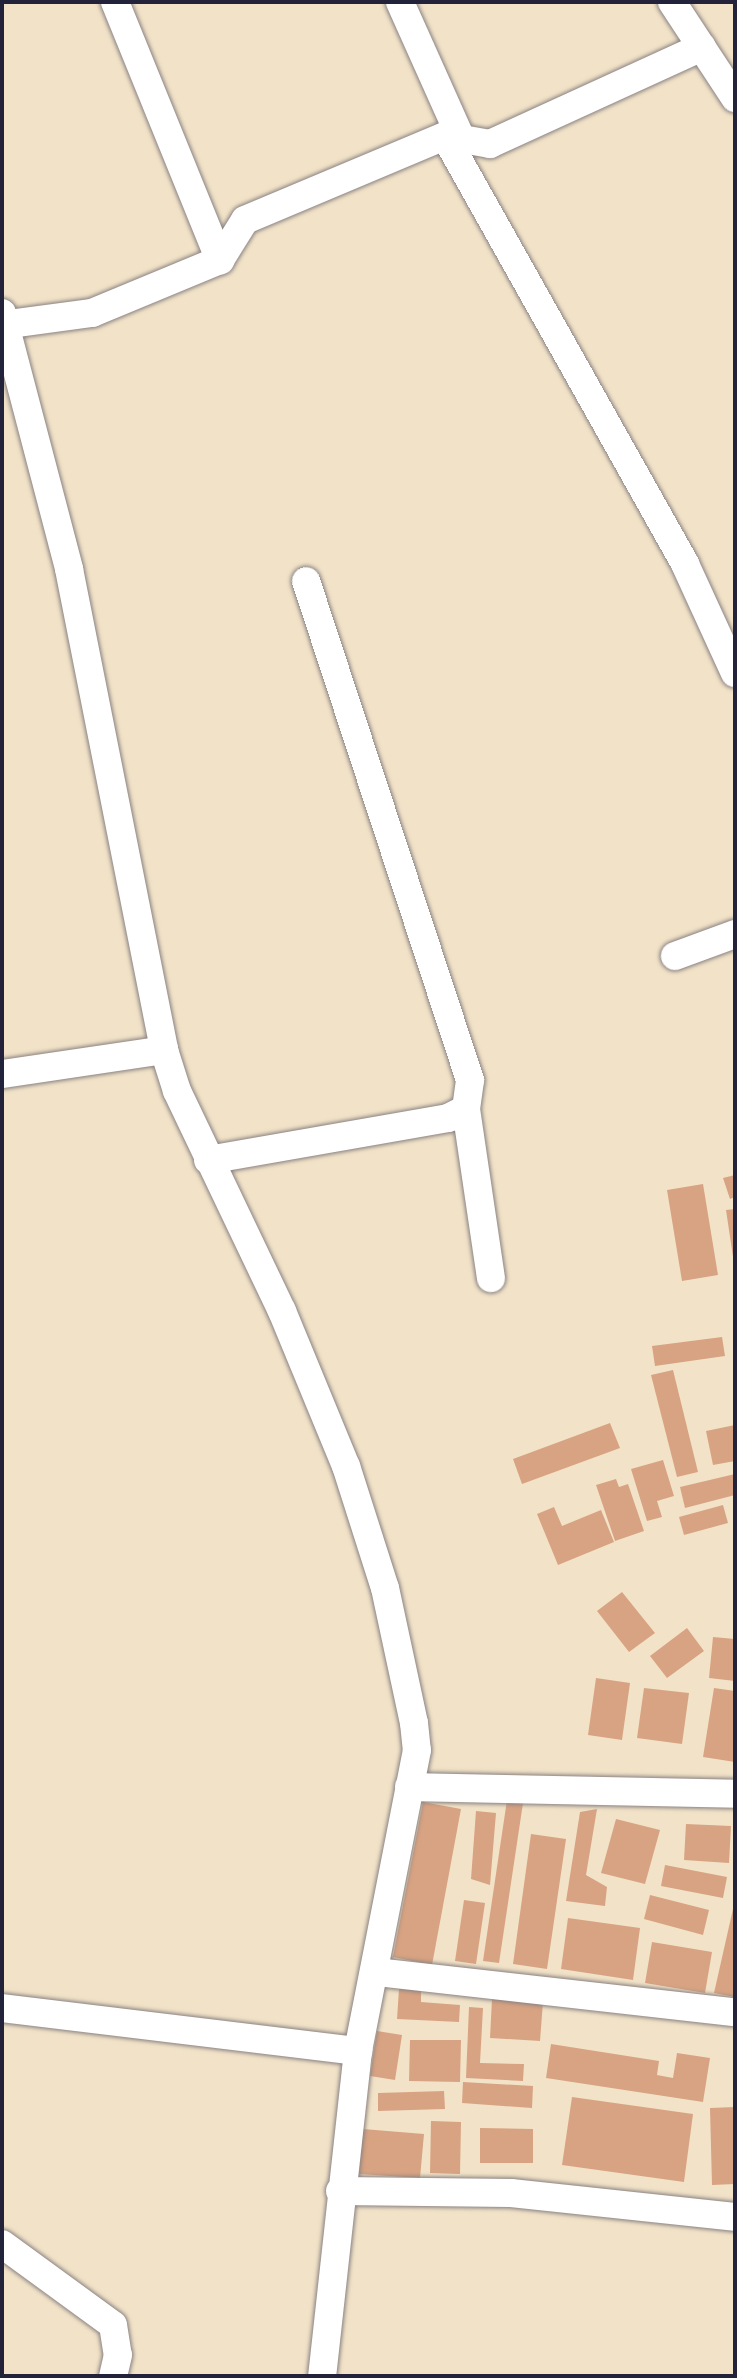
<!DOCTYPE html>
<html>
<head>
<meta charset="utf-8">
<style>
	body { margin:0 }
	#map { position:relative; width:737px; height:2378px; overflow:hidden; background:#f2e3c8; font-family:"Sorts Mill Goudy",serif }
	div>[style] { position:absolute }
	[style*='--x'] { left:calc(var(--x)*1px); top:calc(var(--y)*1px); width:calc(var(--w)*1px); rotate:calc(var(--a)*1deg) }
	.building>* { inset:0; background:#d8a382 }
	.roads { filter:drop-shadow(0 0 2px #8a8282) drop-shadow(0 0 2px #8a8282) }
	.street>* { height:28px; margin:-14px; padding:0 14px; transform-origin:14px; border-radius:14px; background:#fff }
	span { translate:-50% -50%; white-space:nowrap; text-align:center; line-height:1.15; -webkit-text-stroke:6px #f7f3e8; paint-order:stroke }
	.frame { position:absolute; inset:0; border:4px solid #22223b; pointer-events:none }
</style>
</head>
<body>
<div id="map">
	<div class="building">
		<i style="clip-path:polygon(735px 1175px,735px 1197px,730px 1199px,723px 1178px)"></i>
		<i style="clip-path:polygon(703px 1184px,718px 1275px,682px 1281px,667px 1190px)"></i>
		<i style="clip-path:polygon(735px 1209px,735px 1257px,733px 1257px,726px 1210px)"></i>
		<i style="clip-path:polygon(722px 1337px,725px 1356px,655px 1366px,652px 1346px)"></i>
		<i style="clip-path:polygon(673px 1370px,698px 1472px,677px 1477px,651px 1375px)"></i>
		<i style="clip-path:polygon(610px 1423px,620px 1448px,522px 1484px,513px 1459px)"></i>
		<i style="clip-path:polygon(735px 1425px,735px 1461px,713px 1465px,706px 1431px)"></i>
		<i style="clip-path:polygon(663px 1460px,674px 1496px,657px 1501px,662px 1517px,647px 1521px,631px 1469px)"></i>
		<i style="clip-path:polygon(735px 1474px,735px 1495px,685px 1508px,680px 1487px)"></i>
		<i style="clip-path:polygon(616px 1479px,619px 1487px,628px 1484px,644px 1531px,615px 1541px,596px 1485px)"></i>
		<i style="clip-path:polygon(723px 1505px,728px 1523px,684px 1535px,679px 1517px)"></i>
		<i style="clip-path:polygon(554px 1507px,562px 1526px,601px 1510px,614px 1542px,558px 1565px,537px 1514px)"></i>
		<i style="clip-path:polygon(622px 1592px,655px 1633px,629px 1652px,597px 1611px)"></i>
		<i style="clip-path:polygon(687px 1628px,704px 1651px,667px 1678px,650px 1656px)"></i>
		<i style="clip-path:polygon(713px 1637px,735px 1639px,735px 1681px,709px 1678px)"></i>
		<i style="clip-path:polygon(596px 1678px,630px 1683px,622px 1740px,588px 1735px)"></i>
		<i style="clip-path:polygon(644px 1688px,689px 1693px,682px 1744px,637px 1738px)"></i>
		<i style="clip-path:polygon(714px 1688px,735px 1691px,735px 1762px,703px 1757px)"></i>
		<i style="clip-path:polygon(507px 1800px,523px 1803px,499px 1963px,483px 1961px)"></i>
		<i style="clip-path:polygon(423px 1802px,461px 1809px,432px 1965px,393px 1957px)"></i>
		<i style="clip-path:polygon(597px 1809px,586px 1875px,607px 1887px,605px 1906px,566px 1901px,580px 1812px)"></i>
		<i style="clip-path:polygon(476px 1811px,496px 1813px,490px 1885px,471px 1879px)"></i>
		<i style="clip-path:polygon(616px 1819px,660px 1830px,645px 1884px,601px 1873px)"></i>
		<i style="clip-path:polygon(686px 1824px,731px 1826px,729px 1863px,684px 1860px)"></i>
		<i style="clip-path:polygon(531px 1834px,566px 1839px,547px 1969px,513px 1964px)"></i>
		<i style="clip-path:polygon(665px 1865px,727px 1877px,723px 1898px,661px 1886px)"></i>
		<i style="clip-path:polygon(650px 1895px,709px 1910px,703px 1935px,644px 1919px)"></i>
		<i style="clip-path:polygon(464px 1900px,485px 1903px,476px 1964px,455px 1961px)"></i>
		<i style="clip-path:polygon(735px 1900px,735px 1997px,714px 1993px)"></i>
		<i style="clip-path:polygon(568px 1918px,640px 1928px,633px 1980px,561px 1969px)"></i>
		<i style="clip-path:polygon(652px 1942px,712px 1952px,705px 1993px,645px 1983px)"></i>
		<i style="clip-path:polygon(399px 1989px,421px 1990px,421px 2002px,460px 2005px,459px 2022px,397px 2019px)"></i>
		<i style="clip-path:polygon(492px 1999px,543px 2002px,540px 2041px,490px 2038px)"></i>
		<i style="clip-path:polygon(469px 2007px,483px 2008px,480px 2063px,524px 2064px,523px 2081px,466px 2078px)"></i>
		<i style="clip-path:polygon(377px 2031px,402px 2035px,395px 2080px,370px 2076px)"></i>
		<i style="clip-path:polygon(410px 2040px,461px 2040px,460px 2082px,409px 2081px)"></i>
		<i style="clip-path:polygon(551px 2044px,659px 2061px,657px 2075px,673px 2078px,677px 2053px,710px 2058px,703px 2102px,546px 2078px)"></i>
		<i style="clip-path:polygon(463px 2082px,533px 2086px,532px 2108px,462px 2103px)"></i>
		<i style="clip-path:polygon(444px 2091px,445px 2109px,378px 2111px,378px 2093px)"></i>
		<i style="clip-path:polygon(572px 2097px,693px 2114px,684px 2182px,562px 2165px)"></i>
		<i style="clip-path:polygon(735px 2107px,735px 2184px,712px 2185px,710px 2108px)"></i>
		<i style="clip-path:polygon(431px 2121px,461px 2122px,460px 2174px,430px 2173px)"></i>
		<i style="clip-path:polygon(480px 2128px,533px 2129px,533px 2163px,480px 2163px)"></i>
		<i style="clip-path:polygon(363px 2129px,424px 2134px,420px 2178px,359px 2174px)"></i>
	</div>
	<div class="roads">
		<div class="street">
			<i style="--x:115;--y:2;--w:279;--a:67.9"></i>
			<i style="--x:400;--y:2;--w:147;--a:65.9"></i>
			<i style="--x:672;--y:2;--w:115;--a:56.7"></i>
			<i style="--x:445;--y:136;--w:491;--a:60.7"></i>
			<i style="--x:685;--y:564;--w:120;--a:65.4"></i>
			<i style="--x:2;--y:313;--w:265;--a:75.3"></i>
			<i style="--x:69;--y:569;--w:490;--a:78.8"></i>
			<i style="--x:164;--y:1050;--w:43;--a:72.4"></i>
			<i style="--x:177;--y:1091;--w:244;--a:64.5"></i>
			<i style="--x:282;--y:1311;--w:168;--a:67.6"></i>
			<i style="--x:346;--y:1466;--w:128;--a:72.3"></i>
			<i style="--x:385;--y:1588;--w:138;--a:77.9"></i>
			<i style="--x:414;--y:1723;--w:27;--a:84"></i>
			<i style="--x:417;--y:1750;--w:307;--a:101.1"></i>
			<i style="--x:358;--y:2051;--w:327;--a:96.3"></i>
			<i style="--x:2;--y:325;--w:91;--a:-7.6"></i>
			<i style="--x:92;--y:313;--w:139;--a:-22.5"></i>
			<i style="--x:220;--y:260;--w:47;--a:-58"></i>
			<i style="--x:245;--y:220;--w:217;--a:-22.8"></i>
			<i style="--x:445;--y:136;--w:46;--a:10.1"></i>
			<i style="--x:490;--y:144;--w:233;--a:-24.6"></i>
			<i style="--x:675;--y:956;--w:64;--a:-20.1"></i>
			<i style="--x:2;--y:1074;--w:164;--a:-8.4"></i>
			<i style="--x:466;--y:1109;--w:171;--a:81.6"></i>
			<i style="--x:208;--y:1160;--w:244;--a:-9.9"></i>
			<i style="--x:448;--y:1118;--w:20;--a:-27"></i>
			<i style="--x:466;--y:1109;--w:29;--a:-82"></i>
			<i style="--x:470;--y:1080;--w:525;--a:-108.19"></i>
			<i style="--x:409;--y:1787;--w:326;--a:1.2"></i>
			<i style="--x:376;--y:1972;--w:361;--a:6.4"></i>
			<i style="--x:2;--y:2008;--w:359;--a:6.9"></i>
			<i style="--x:340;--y:2191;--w:171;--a:0.7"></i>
			<i style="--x:511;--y:2193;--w:225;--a:6.1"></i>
			<i style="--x:2;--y:2244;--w:137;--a:36.1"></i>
			<i style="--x:113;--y:2325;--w:30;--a:81"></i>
			<i style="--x:118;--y:2355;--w:22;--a:103"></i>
		</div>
	</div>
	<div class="frame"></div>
</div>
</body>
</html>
